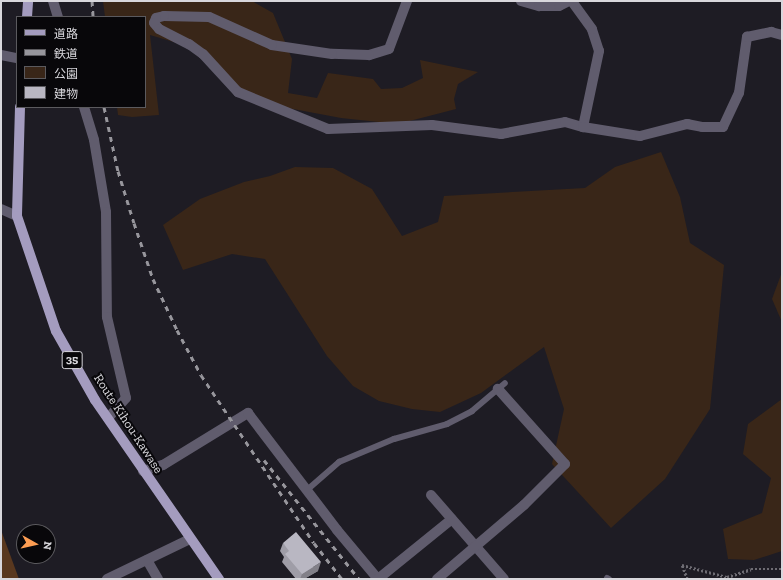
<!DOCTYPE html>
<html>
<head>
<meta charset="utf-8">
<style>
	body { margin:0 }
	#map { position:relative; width:783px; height:580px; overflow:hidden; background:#1e1c24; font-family:"Zilla Slab","Noto Sans JP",serif }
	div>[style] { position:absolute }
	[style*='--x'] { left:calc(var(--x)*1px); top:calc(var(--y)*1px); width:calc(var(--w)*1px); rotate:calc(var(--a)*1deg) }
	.green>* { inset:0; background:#392618 }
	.water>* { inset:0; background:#59381f }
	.path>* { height:2.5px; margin-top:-1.25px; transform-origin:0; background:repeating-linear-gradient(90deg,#6e6c73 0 2px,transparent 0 4px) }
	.service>* { height:6px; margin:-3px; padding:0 3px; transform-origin:3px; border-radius:3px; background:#605c6d }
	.minor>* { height:10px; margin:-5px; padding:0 5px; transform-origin:5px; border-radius:5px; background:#605c6d }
	.tertiary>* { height:10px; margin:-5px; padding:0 5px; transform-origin:5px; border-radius:5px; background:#605c6d }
	.primary>* { height:10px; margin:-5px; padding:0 5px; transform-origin:5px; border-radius:5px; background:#a49cbf }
	.rail>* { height:3px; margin-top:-1.5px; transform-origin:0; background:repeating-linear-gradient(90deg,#97969c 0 5px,transparent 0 10px) }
	.wall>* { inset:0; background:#9f9da7 }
	.shaded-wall>* { inset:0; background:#828088 }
	.building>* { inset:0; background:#b9b7c2 }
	span { translate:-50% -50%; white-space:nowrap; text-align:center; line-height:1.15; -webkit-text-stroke:4px #08070a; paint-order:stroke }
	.shield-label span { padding:1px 3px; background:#08070a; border:1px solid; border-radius:3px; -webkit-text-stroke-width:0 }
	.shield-label { font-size:12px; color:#d8d7dc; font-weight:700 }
	.street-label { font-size:13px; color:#d8d7dc }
	.frame { position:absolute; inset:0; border:2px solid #d8d7dc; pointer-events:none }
	.legend { position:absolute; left:16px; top:16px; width:130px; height:92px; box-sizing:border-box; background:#08070a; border:1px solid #5b5a5e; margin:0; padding:5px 7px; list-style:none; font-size:12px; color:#d8d7dc }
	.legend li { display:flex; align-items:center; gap:8px; height:20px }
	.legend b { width:20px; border:1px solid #5b5a5e }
	.north { position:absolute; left:16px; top:524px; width:40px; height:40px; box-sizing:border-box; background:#08070a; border:1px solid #5b5a5e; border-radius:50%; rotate:98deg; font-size:11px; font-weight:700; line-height:16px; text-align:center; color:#d8d7dc }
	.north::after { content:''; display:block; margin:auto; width:14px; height:18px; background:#fc9d53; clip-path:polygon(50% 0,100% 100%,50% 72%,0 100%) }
</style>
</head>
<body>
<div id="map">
	<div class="green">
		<i style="clip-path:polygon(103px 1px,252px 1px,273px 13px,292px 59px,288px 93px,317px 98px,328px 73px,373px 79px,381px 89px,402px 88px,423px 78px,420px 60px,478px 72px,458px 84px,454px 99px,456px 109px,398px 124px,341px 118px,272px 105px,234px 88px,194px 48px,150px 35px,159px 115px,132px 117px,118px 115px,117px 107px,145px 107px,145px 17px,105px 17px)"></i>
		<i style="clip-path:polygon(661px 152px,680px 197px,690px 243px,724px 265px,710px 409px,665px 479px,611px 528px,552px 464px,564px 409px,544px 347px,481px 393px,440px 412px,412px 409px,379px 401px,353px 386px,327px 356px,265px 259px,232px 254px,183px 270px,163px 225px,200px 199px,244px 182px,270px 176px,295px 167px,333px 168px,372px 189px,402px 236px,438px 222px,444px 196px,585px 188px,615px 167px)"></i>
		<i style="clip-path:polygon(782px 272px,782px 322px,772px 299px)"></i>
		<i style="clip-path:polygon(782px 399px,782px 551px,754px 560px,728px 559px,723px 529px,762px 513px,771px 478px,743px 454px,748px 424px)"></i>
	</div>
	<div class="water">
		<i style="clip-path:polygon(1px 530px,19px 579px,1px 579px)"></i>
	</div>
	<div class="path">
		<i style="--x:687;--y:579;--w:15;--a:-110"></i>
		<i style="--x:682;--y:565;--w:47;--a:14.9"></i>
		<i style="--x:727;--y:577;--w:25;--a:-18"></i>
		<i style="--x:751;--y:569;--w:31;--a:0"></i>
	</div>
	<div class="service">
		<i style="--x:307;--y:490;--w:43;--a:-41.2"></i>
		<i style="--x:339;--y:462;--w:60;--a:-22.7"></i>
		<i style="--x:394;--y:439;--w:55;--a:-15.8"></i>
		<i style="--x:447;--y:424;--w:28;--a:-27"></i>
		<i style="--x:472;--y:411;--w:43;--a:-40.3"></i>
		<i style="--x:607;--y:578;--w:2;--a:27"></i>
	</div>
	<div class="minor">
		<i style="--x:53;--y:1;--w:17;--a:73"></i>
		<i style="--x:407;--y:1;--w:51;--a:110.6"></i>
		<i style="--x:389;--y:49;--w:21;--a:163"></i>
		<i style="--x:369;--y:55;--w:37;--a:-178"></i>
		<i style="--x:332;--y:54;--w:61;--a:-171.5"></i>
		<i style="--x:272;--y:45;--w:69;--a:-156"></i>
		<i style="--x:209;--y:17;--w:45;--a:-178.7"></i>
		<i style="--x:164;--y:16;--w:8;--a:166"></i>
		<i style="--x:156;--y:18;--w:5;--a:112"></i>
		<i style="--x:154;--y:23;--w:8;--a:50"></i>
		<i style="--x:159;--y:29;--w:34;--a:27"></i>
		<i style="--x:189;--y:44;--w:17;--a:36"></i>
		<i style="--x:203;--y:54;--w:52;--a:47.4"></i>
		<i style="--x:238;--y:92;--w:97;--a:22.3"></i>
		<i style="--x:328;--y:129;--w:104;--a:-2.2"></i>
		<i style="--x:432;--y:125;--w:70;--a:7.4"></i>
		<i style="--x:501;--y:134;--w:65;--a:-10.6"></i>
		<i style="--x:565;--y:122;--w:19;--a:16"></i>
		<i style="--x:583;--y:127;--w:78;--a:-78.1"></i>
		<i style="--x:599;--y:51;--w:23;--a:-108"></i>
		<i style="--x:592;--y:29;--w:34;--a:-126"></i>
		<i style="--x:521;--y:1;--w:19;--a:16"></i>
		<i style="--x:539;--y:6;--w:20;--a:0"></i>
		<i style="--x:559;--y:6;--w:11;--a:-27"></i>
		<i style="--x:84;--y:107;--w:34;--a:73"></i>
		<i style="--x:94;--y:140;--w:73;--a:80.5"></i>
		<i style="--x:106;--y:212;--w:105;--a:89.5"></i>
		<i style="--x:107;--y:317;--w:83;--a:76.8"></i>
		<i style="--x:126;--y:398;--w:27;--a:132"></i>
		<i style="--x:583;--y:127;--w:58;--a:9"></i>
		<i style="--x:640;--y:136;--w:49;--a:-14.3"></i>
		<i style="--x:687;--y:124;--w:15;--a:11"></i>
		<i style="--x:702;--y:127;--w:21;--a:0"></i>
		<i style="--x:723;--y:127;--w:38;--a:-65"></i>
		<i style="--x:739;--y:93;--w:57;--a:-81.9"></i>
		<i style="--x:747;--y:37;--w:25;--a:-12"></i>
		<i style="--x:771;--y:32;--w:11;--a:15"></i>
		<i style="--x:143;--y:471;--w:21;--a:-17"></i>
		<i style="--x:163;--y:465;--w:100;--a:-31.5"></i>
		<i style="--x:248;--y:413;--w:147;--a:52.7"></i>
		<i style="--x:337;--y:530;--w:64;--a:50.1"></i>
		<i style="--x:378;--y:579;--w:95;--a:-39"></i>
		<i style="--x:431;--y:495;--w:111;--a:49"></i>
		<i style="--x:147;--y:560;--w:22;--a:60"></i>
		<i style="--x:107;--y:579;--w:92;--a:-25.7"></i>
		<i style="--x:437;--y:579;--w:114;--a:-40.4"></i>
		<i style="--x:524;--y:505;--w:58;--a:-45"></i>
		<i style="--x:565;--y:464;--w:101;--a:-131.8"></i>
	</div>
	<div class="tertiary">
		<i style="--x:1;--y:55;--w:16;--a:11"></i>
		<i style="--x:1;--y:209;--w:17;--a:24"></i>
	</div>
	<div class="primary">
		<i style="--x:27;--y:17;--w:16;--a:-86"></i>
		<i style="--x:20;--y:107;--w:109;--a:91.6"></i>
		<i style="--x:17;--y:216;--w:121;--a:71.3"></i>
		<i style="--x:56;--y:331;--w:79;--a:60.5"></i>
		<i style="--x:95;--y:400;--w:218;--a:55.3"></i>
	</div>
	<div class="rail">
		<i style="--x:92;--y:1;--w:16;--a:86"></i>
		<i style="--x:104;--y:107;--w:66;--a:77.7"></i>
		<i style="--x:118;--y:171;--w:54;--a:72.9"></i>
		<i style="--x:134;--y:223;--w:59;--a:71.3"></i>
		<i style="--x:153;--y:279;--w:56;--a:64.8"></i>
		<i style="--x:177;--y:330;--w:51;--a:61.9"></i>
		<i style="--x:201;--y:375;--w:202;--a:56.1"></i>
		<i style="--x:314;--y:543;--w:46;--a:52.1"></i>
		<i style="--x:264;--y:460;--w:152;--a:51.4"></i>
	</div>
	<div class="wall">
		<i style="clip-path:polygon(283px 543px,318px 571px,304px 579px,296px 579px,282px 562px,284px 557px,280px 551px)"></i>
	</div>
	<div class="shaded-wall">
		<i style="clip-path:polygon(321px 562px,318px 571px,304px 579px,300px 579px,302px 574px)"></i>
	</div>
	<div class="building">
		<i style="clip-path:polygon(296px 532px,321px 562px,302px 574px,285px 554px,289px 551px,283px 543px)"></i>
	</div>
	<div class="shield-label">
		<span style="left:72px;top:360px">35</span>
	</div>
	<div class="street-label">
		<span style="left:128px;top:424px;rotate:57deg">Route Kihou-Kawase</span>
	</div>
	<div class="frame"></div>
	<ul class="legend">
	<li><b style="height:5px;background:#a49cbf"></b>道路</li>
	<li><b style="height:5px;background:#97969c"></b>鉄道</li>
	<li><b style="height:11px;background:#392618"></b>公園</li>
	<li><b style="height:11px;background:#b9b7c2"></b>建物</li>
	</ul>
	<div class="north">N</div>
</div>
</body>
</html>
